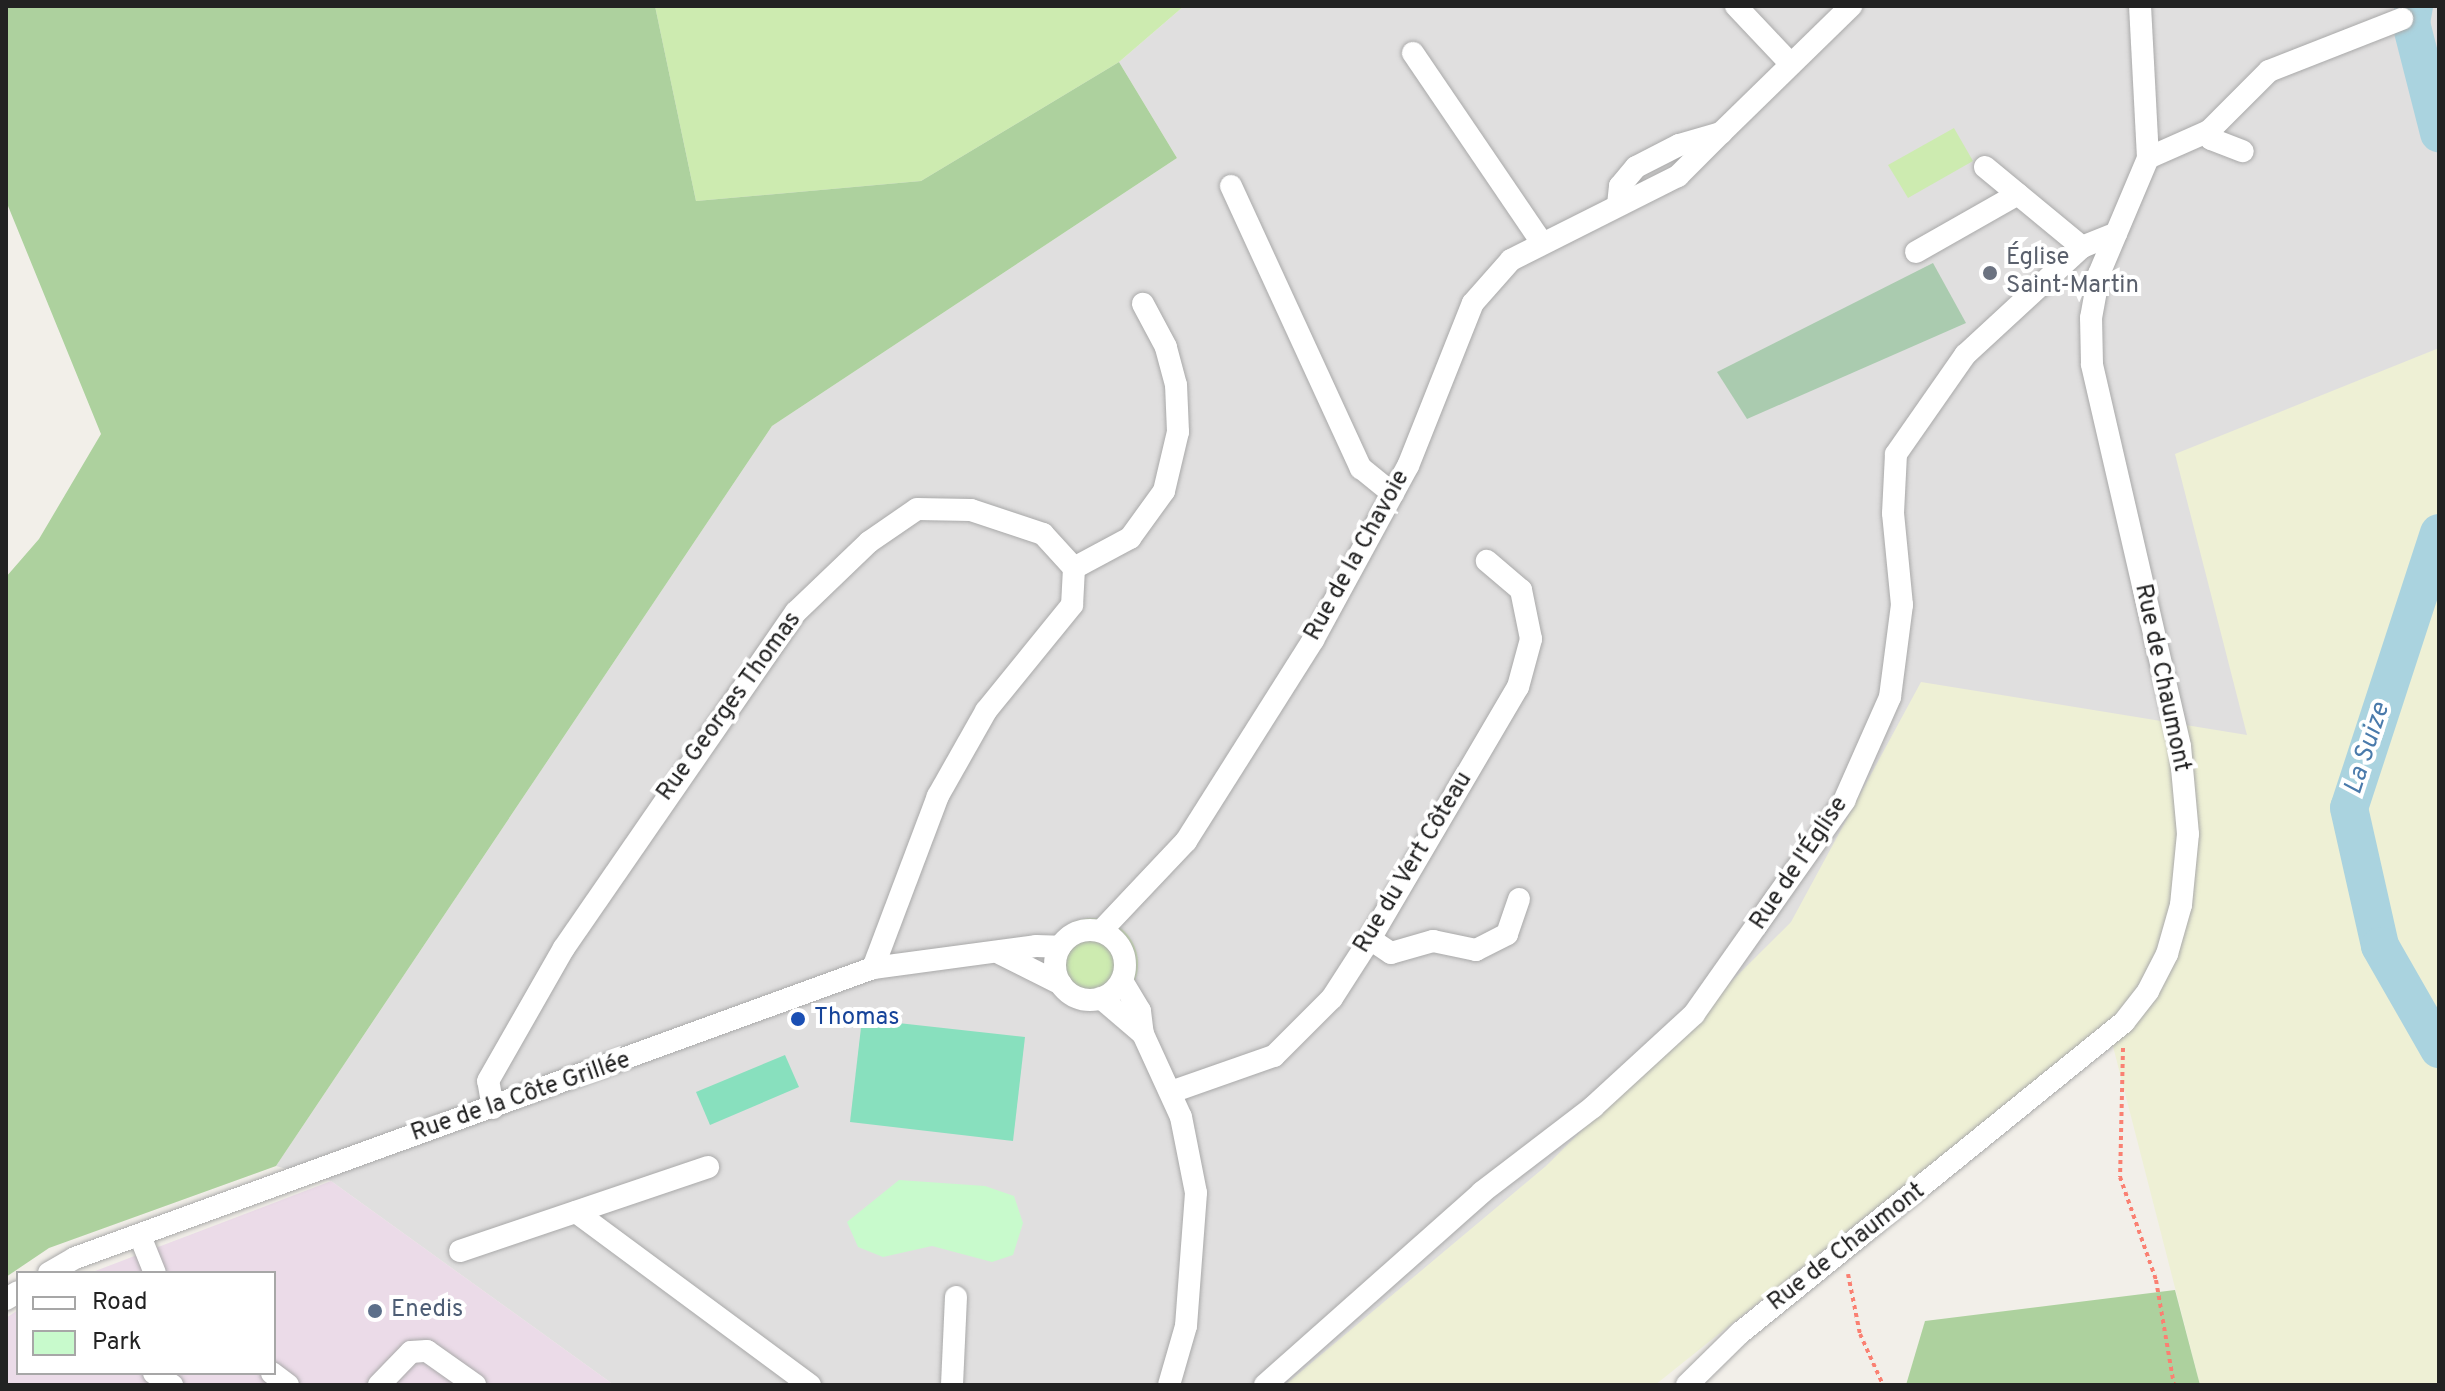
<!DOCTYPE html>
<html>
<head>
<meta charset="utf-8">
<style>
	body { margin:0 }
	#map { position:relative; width:2445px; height:1391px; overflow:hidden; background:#f2efe9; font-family:Overpass,sans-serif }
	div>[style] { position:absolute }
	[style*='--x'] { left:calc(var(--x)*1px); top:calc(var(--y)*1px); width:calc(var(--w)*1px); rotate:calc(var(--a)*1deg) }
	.residential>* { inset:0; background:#e0dfdf }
	.industrial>* { inset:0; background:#ebdbe8 }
	.farmland>* { inset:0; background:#eef0d5 }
	.grass>* { inset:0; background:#cdebb0 }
	.round { border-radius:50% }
	.forest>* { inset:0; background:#add19e }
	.cemetery>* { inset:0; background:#aacbaf }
	.park>* { inset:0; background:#c8facc }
	.pitch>* { inset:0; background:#88e0be }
	.river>* { height:38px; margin:-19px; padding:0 19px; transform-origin:19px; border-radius:19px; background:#aad3df }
	.path>* { height:4px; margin-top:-2px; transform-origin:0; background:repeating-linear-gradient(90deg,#fa8072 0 4px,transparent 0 8px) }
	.roads { filter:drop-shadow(0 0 2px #a9a9a9) drop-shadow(0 0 2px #a9a9a9) }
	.minor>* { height:22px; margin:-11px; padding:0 11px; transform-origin:11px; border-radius:11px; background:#fff }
	.minor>.ring { margin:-11px; padding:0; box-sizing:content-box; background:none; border:22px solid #fff; border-radius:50% }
	.dots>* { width:22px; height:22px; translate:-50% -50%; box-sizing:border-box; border:4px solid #fff; border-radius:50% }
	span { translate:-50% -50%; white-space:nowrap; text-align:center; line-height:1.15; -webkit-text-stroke:8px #fff; paint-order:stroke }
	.worship-label { font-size:24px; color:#5b616d }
	.left { translate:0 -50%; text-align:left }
	.street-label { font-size:24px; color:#222 }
	.transit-label { font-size:24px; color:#164399 }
	.service-label { font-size:24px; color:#4e5e75 }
	.water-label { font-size:26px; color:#4a7aab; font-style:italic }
	.frame { position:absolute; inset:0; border:8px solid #222; pointer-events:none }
	.legend { position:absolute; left:16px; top:1271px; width:260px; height:104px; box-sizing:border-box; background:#fff; border:2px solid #a7a7a7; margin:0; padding:10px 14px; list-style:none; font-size:24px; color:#222 }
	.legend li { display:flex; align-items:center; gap:16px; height:40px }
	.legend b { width:40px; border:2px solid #a7a7a7 }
</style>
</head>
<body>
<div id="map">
	<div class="residential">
		<i style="clip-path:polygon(1184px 6px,2439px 6px,2439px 377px,2293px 773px,1350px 1385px,614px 1385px,331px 1181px,276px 1166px,772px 426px,1177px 158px,1119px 62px)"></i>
	</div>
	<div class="industrial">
		<i style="clip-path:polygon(331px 1181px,614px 1385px,6px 1385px,6px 1318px,18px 1310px,18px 1373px,274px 1373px,274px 1273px,90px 1273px)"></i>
	</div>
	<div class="farmland">
		<i style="clip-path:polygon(2439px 348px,2439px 1385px,2200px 1385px,2107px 1023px,1655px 1385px,1285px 1385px,1546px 1166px,1791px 922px,1921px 682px,2247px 735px,2175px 454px)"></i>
	</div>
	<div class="grass">
		<i style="clip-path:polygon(655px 6px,1184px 6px,1119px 62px,921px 181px,696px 201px)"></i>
		<i style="clip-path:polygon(1954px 128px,1973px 161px,1908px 198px,1888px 165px)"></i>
		<i class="round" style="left:1046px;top:918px;width:92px;height:92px"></i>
	</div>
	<div class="forest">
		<i style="clip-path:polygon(6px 6px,655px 6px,696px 201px,921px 181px,1119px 62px,1177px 158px,772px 426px,276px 1166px,49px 1248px,6px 1277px,6px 577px,39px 539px,101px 434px,6px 201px)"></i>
		<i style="clip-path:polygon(2175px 1290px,2200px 1385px,1906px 1385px,1925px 1321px)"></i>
	</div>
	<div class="cemetery">
		<i style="clip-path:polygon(1933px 263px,1966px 323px,1747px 419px,1717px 372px)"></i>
	</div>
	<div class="park">
		<i style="clip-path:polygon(899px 1180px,985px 1186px,1014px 1196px,1023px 1223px,1013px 1255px,992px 1262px,932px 1246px,883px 1257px,858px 1247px,847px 1222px)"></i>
	</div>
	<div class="pitch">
		<i style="clip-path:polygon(862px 1019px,1025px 1037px,1013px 1141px,850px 1122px)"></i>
		<i style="clip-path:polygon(785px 1055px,799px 1087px,710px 1125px,696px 1092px)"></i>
	</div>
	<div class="river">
		<i style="--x:2414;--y:6;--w:17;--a:100"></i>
		<i style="--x:2411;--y:23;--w:114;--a:75.7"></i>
		<i style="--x:2439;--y:533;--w:289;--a:108.1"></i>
		<i style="--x:2349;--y:808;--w:141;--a:77.3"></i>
		<i style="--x:2380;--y:946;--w:119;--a:60.2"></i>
	</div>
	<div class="path">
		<i style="--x:2123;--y:1048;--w:129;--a:91.3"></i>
		<i style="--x:2120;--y:1177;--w:109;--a:70.7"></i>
		<i style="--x:2156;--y:1280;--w:107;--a:80.3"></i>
		<i style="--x:1848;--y:1274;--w:61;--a:78.7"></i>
		<i style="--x:1860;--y:1334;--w:56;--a:65.7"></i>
	</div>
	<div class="roads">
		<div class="minor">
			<i style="--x:1736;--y:6;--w:77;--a:46.6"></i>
			<i style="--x:1413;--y:53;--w:227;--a:55.8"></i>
			<i style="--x:2209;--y:131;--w:8;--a:76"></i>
			<i style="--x:2211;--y:139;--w:34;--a:21"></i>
			<i style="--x:2148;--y:158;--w:67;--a:-23.9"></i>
			<i style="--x:2209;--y:131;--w:85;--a:-45"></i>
			<i style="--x:2269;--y:71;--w:143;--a:-21.4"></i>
			<i style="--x:1985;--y:167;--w:126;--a:39.5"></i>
			<i style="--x:1231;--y:186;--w:311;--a:65.3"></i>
			<i style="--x:1361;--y:468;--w:41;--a:39.1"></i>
			<i style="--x:1618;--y:205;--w:19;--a:-84"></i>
			<i style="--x:1620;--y:186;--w:25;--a:-50"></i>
			<i style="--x:1636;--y:167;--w:48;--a:-27.1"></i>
			<i style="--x:1679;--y:145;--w:44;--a:-15.9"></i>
			<i style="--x:1721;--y:133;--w:182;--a:-44.3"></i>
			<i style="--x:1916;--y:252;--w:117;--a:-29.6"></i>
			<i style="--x:1074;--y:568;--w:64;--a:-28.2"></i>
			<i style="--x:1130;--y:538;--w:58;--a:-54.1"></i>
			<i style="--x:1164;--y:491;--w:61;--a:-76.7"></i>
			<i style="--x:1178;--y:432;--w:47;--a:-92.4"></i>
			<i style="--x:1176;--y:385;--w:39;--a:-105"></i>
			<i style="--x:1166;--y:347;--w:49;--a:-118.1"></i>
			<i class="ring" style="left:1055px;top:930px;width:48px;height:48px"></i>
			<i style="--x:1101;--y:931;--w:124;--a:-46.6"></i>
			<i style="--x:1186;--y:841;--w:238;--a:-57.7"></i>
			<i style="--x:1313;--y:640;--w:198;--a:-61.4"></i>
			<i style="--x:1408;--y:466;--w:175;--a:-68.3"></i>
			<i style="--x:1473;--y:303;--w:57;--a:-48.5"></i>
			<i style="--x:1511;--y:260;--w:187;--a:-26.7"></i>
			<i style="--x:1678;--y:176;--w:61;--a:-45"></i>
			<i style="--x:1370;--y:939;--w:25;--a:34"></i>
			<i style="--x:1391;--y:953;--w:44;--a:-15.9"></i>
			<i style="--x:1433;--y:941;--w:44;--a:11.8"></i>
			<i style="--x:1476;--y:950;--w:35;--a:-27"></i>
			<i style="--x:1507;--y:934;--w:37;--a:-71"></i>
			<i style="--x:1001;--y:954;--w:67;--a:26.6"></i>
			<i style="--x:1122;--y:981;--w:35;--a:59"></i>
			<i style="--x:1140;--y:1011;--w:23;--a:83"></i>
			<i style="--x:1143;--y:1034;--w:91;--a:65.4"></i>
			<i style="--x:1181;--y:1117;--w:77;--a:78.8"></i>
			<i style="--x:1196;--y:1193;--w:133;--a:94.3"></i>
			<i style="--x:1186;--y:1326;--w:61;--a:106.1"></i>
			<i style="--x:1101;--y:998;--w:55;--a:40.6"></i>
			<i style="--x:1171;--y:1092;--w:109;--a:-19.3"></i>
			<i style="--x:1274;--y:1056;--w:82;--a:-45"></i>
			<i style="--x:1332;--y:998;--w:70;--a:-57.2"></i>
			<i style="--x:1370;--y:939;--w:292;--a:-59.6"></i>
			<i style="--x:1518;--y:687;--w:50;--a:-74.8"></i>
			<i style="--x:1531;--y:639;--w:50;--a:-101.5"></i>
			<i style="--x:1521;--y:590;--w:45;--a:-139.5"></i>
			<i style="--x:493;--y:1108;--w:27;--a:-100"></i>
			<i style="--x:488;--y:1081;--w:153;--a:-60.3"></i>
			<i style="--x:564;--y:948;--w:408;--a:-55.4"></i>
			<i style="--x:796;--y:612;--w:101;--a:-43.8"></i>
			<i style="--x:869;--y:542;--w:58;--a:-34.5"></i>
			<i style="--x:917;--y:509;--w:54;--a:1.1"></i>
			<i style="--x:971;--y:510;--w:76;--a:18.4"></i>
			<i style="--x:1043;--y:534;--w:46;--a:47.6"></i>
			<i style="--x:1074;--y:568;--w:37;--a:93"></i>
			<i style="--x:1072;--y:605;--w:136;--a:129.1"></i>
			<i style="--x:986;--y:711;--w:98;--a:119.5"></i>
			<i style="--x:938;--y:796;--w:184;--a:110.7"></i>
			<i style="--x:576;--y:1212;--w:291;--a:36.5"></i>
			<i style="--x:140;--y:1236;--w:40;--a:68"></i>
			<i style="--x:460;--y:1251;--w:262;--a:-18.7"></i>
			<i style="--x:49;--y:1273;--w:30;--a:-30"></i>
			<i style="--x:75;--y:1258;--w:849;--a:-19.97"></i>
			<i style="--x:873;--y:968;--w:164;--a:-7.7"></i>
			<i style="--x:1036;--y:946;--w:24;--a:2"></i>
			<i style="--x:6;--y:1299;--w:14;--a:-30"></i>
			<i style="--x:154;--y:1373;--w:22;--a:34"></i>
			<i style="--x:272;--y:1373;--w:20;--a:37"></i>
			<i style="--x:379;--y:1385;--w:46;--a:-45.9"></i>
			<i style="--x:411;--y:1352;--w:16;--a:-4"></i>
			<i style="--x:427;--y:1351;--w:59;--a:35.3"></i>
			<i style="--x:952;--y:1385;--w:88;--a:-87.4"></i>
			<i style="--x:1265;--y:1385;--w:290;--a:-41.6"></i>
			<i style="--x:1482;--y:1192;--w:140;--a:-37.4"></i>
			<i style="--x:1593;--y:1107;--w:137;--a:-42.6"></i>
			<i style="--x:1694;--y:1014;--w:261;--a:-54.8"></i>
			<i style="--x:1844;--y:801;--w:114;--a:-66.1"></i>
			<i style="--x:1890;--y:697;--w:93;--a:-82.6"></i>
			<i style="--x:1902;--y:605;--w:92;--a:-95.6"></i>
			<i style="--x:1893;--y:513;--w:59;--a:-87.1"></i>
			<i style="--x:1896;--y:454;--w:121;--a:-55.1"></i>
			<i style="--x:1965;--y:355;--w:159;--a:-42.7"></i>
			<i style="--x:2082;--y:247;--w:37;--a:-22"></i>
			<i style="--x:1687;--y:1385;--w:74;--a:-44.5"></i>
			<i style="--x:1740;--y:1333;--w:494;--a:-39"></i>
			<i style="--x:2124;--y:1022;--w:39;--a:-52"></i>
			<i style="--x:2148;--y:991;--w:42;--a:-62.8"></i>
			<i style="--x:2167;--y:954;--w:51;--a:-74.1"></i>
			<i style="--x:2181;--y:905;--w:71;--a:-84.4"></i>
			<i style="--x:2188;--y:834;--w:88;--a:-95.2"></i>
			<i style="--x:2180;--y:746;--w:392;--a:-103"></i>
			<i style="--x:2092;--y:364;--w:46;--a:-91.2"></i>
			<i style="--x:2091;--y:318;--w:45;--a:-79.7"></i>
			<i style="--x:2099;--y:274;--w:126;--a:-67.1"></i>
			<i style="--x:2148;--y:158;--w:152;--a:-93"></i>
		</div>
	</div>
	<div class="dots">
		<i style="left:1990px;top:273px;background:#6b7280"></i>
		<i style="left:798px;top:1019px;background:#1a4fb4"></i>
		<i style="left:375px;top:1311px;background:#5c6f8a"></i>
	</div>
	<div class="worship-label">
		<span class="left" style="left:2006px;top:273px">Église<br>Saint-Martin</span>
	</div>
	<div class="street-label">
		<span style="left:1358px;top:556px;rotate:-61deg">Rue de la Chavoie</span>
		<span style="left:2161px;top:678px;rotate:78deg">Rue de Chaumont</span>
		<span style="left:730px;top:707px;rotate:-54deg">Rue Georges Thomas</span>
		<span style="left:1414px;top:863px;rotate:-59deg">Rue du Vert Côteau</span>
		<span style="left:1800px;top:864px;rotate:-56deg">Rue de l'Église</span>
		<span style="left:521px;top:1098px;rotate:-19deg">Rue de la Côte Grillée</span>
		<span style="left:1847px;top:1248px;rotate:-38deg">Rue de Chaumont</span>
	</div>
	<div class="transit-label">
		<span class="left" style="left:814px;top:1019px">Thomas</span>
	</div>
	<div class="service-label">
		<span class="left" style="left:391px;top:1311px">Enedis</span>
	</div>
	<div class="water-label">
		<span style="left:2368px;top:749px;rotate:-72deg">La Suize</span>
	</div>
	<div class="frame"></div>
	<ul class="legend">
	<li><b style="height:10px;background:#fff"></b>Road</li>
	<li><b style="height:22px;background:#c8facc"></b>Park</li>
	</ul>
</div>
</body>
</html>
